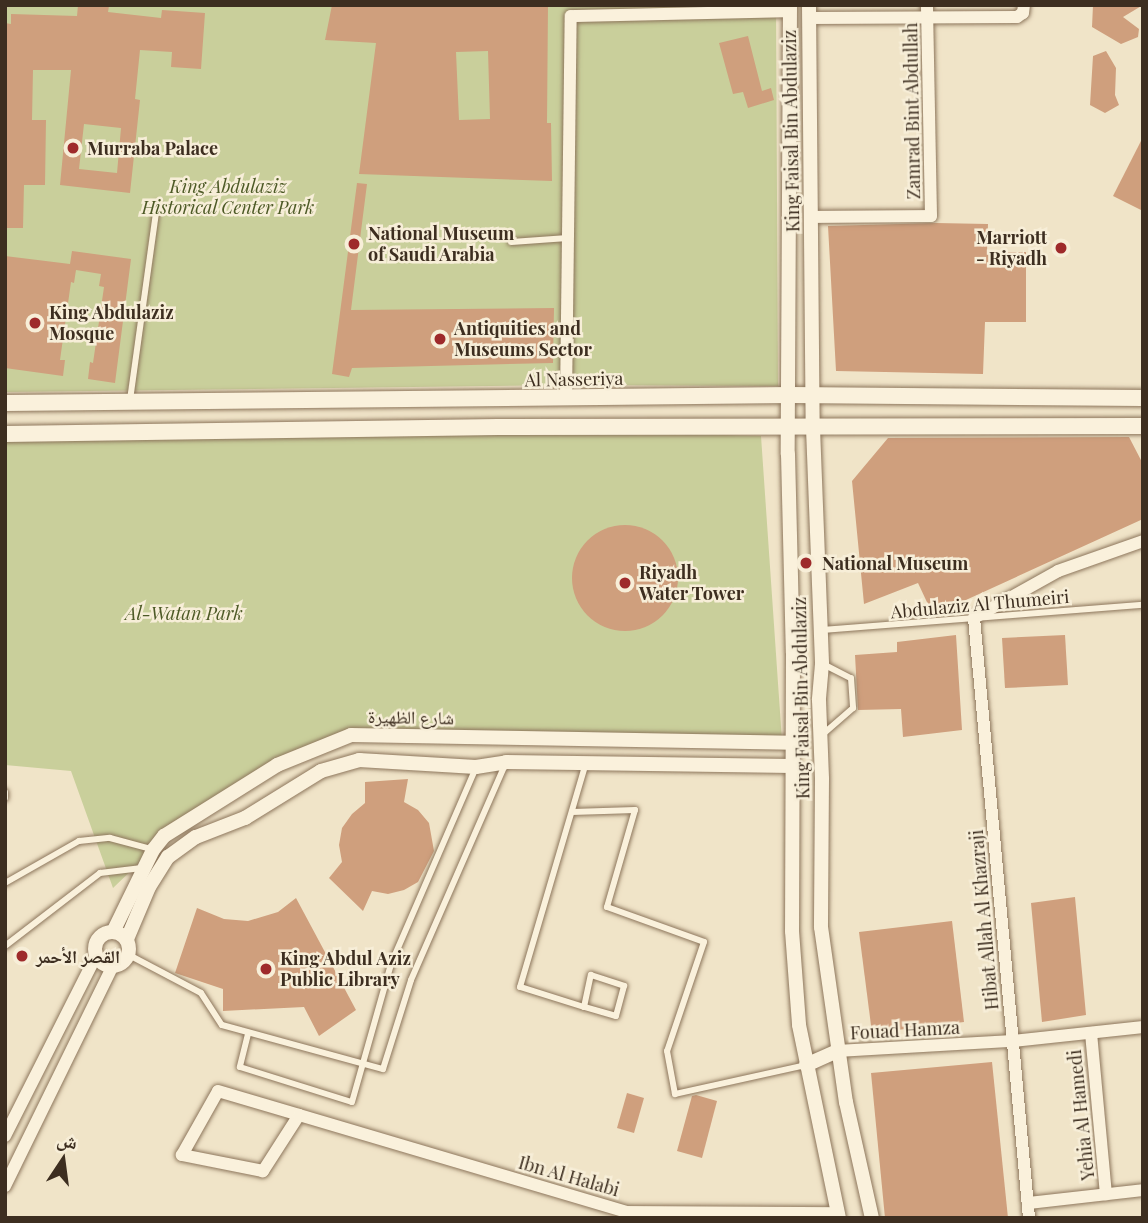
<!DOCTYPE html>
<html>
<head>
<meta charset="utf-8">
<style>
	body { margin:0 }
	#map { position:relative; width:1148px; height:1223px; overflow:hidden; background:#f0e4c8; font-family:"Playfair Display","Noto Naskh Arabic",serif }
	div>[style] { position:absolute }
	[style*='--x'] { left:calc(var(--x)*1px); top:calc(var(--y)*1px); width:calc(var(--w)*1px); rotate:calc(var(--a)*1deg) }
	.green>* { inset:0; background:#c9cf9b }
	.building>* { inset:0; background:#cf9f7d }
	.round { border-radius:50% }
	.roads { filter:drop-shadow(0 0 2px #8d765c) drop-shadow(0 0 2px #8d765c) }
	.service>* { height:6px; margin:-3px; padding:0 3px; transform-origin:3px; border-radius:3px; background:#faf1dc }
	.minor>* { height:12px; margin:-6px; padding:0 6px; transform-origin:6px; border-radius:6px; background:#faf1dc }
	.tertiary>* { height:14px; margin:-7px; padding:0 7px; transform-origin:7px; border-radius:7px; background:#faf1dc }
	.tertiary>.ring { margin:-7px; padding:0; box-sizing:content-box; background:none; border:14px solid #faf1dc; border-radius:50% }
	.secondary>* { height:16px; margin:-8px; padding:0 8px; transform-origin:8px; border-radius:8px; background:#faf1dc }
	.dots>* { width:19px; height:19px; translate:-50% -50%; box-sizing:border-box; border:4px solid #f7eed8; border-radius:50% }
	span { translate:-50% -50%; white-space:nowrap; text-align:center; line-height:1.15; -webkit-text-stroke:5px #f7eed8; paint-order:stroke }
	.street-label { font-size:18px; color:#3d2e20 }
	.poi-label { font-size:18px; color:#3d2e20; font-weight:700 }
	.left { translate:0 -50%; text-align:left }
	.right { translate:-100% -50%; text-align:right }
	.park-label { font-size:18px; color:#4d5a26; font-style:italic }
	.frame { position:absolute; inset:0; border:7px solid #3d2e20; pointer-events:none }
	.north { position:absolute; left:28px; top:1125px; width:70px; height:70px; -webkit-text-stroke:5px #f7eed8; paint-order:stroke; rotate:13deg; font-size:19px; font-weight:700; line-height:28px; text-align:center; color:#3d2e20 }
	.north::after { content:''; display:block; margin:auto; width:24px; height:32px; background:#3d2e20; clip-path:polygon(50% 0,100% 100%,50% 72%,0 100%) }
</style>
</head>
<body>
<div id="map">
	<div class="green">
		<i style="clip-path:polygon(5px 5px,776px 5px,778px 386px,579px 385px,5px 392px)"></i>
		<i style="clip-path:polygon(498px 429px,761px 436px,782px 741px,350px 738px,277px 767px,164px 839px,113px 888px,71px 771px,5px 765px,5px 436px)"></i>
	</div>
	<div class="building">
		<i style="clip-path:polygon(evenodd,78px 5px,109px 6px,108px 12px,161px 18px,162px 10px,205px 13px,201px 69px,171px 67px,172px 52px,140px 50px,135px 99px,140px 100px,130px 193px,60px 185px,71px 70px,33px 70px,32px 120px,46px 120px,45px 185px,24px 185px,23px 228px,5px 228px,5px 23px,11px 24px,11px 14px,77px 16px,78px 5px,84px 124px,121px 128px,117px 173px,79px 169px,84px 124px)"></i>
		<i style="clip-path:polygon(evenodd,332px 5px,548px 5px,547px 123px,551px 123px,552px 181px,359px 174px,376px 43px,325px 40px,332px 5px,488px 51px,490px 119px,459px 120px,456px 52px,488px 51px)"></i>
		<i style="clip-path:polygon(1093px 5px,1143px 5px,1123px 17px,1139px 29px,1138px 37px,1121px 44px,1092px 27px)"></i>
		<i style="clip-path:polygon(748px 36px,762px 91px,771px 88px,774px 100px,748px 108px,743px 92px,733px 94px,719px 43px)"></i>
		<i style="clip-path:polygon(1106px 51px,1116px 68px,1115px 95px,1119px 105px,1105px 113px,1090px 105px,1093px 56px)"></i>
		<i style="clip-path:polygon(1143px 137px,1143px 211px,1113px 196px)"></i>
		<i style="clip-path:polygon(357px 183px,367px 184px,351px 310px,554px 308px,553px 363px,352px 368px,349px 377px,332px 374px)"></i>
		<i style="clip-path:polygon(936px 223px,988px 224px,987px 252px,1026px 252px,1026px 322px,985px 322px,983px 374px,836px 371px,828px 226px)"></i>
		<i style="clip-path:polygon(72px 251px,131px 259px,115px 383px,88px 379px,90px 362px,93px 363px,104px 287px,99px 286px,101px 274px,76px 270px,74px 283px,71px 282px,60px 360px,65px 360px,63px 376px,5px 368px,5px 256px,70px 264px)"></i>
		<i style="clip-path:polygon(1129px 437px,1143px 464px,1143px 519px,933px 615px,918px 583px,864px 604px,852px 481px,888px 438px)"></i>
		<i class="round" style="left:572px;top:525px;width:106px;height:106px"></i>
		<i style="clip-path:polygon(956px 635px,962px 730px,903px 737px,901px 709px,858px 710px,855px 655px,897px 652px,897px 642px)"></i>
		<i style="clip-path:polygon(1065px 635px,1068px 685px,1005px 688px,1002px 638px)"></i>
		<i style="clip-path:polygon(408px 779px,404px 802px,418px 810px,429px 823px,434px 851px,418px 882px,404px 890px,388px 894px,372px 891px,363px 911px,329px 878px,342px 862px,339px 845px,342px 828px,352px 814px,365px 803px,365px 782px)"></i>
		<i style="clip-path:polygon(1075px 897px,1086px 1015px,1042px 1022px,1031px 903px)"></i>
		<i style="clip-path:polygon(296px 898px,356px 1010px,319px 1036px,304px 1007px,223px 1011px,223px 989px,175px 973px,197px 908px,224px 919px,248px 921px,278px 912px)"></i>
		<i style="clip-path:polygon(952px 921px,964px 1022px,872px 1033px,859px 932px)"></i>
		<i style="clip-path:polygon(992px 1062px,1008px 1218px,885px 1218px,871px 1073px)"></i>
		<i style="clip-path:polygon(627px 1093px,644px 1098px,634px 1133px,617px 1128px)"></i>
		<i style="clip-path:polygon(696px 1095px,717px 1101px,702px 1158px,677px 1151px,692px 1096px)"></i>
	</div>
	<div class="roads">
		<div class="service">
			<i style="--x:511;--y:242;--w:57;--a:-4"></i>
			<i style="--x:130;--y:400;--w:197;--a:-82.1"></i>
			<i style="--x:822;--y:630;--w:322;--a:-4.5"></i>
			<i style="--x:823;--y:664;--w:31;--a:27"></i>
			<i style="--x:851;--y:678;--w:30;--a:86"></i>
			<i style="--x:853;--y:708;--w:40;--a:139"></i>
			<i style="--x:5;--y:792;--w:6;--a:90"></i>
			<i style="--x:572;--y:812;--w:63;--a:-1.8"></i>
			<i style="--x:635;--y:810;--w:101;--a:106.1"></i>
			<i style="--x:607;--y:907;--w:103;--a:19.8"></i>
			<i style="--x:704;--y:942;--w:115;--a:108.7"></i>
			<i style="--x:667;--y:1051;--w:44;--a:79.5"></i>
			<i style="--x:675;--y:1094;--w:134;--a:-12.5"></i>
			<i style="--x:5;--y:883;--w:85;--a:-29.6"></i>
			<i style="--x:79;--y:841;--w:31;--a:-6"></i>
			<i style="--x:110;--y:838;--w:42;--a:15"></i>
			<i style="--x:5;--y:946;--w:120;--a:-37.5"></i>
			<i style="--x:100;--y:873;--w:42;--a:-6.8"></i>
			<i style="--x:129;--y:955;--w:81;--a:27.8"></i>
			<i style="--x:201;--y:993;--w:38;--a:57"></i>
			<i style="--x:222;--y:1025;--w:167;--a:15.3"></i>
			<i style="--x:383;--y:1069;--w:93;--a:-72.5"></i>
			<i style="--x:411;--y:980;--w:237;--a:-66.4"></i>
			<i style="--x:584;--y:1007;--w:33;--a:-78"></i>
			<i style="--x:591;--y:975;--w:35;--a:18"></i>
			<i style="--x:624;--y:986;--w:31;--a:105"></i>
			<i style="--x:616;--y:1016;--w:33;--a:-164"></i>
			<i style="--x:584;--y:1007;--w:67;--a:-162.6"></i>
			<i style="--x:520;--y:987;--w:234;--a:-73.6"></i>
			<i style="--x:248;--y:1034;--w:34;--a:104"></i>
			<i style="--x:240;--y:1067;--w:117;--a:17.4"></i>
			<i style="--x:352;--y:1102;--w:143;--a:-74.2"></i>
			<i style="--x:391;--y:964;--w:214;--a:-66.6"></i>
		</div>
		<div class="minor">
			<i style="--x:809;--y:18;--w:208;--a:-0.3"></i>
			<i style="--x:1017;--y:17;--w:7;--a:-34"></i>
			<i style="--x:1023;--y:13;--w:8;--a:-83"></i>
			<i style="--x:811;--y:217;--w:120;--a:-0.5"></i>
			<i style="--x:931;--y:216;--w:211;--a:-91.1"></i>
			<i style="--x:566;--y:399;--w:383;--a:-89.3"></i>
			<i style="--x:571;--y:16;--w:218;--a:-1.3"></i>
			<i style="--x:974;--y:618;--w:603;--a:84.76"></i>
			<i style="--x:974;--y:618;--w:96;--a:-29.2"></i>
			<i style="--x:1058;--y:571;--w:90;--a:-19.4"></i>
			<i style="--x:1091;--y:1033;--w:162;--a:84.7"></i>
			<i style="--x:837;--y:1051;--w:176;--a:-3.3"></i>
			<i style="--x:1013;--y:1041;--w:131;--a:-6.1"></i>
			<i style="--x:299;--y:1115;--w:67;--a:122.7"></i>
			<i style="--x:263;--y:1171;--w:83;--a:-168.8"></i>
			<i style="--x:182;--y:1155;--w:73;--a:-60.6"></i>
			<i style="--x:218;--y:1091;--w:84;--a:16.5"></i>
			<i style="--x:299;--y:1115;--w:342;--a:16.5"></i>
			<i style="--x:627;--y:1212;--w:211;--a:0.3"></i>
			<i style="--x:5;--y:1136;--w:202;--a:-63.2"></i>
			<i style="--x:5;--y:1186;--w:245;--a:-63.9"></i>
			<i style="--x:1028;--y:1203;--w:116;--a:-6.4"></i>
		</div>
		<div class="tertiary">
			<i style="--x:790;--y:5;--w:449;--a:90.3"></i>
			<i style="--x:788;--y:454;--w:199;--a:88.6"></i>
			<i style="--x:793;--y:653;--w:278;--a:90.2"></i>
			<i style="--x:792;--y:931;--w:94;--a:85.7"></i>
			<i style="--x:799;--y:1025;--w:197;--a:78.3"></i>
			<i style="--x:809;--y:5;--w:423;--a:89.5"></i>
			<i style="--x:813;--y:428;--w:236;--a:87.8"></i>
			<i style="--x:822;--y:664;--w:36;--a:95"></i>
			<i style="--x:819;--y:700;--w:79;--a:87.8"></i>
			<i style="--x:822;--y:779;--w:148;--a:90.4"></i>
			<i style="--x:821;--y:927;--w:177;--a:81.9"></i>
			<i style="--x:846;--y:1102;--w:119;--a:77.4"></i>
			<i class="ring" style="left:95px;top:932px;width:20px;height:20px"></i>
			<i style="--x:113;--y:932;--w:91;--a:-64"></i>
			<i style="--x:153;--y:850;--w:18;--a:-52"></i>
			<i style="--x:164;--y:836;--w:133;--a:-32.1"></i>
			<i style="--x:277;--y:765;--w:80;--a:-22.1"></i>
			<i style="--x:351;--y:735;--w:441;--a:1"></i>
			<i style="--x:127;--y:939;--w:56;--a:-67.1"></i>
			<i style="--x:149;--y:887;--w:36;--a:-58"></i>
			<i style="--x:168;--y:857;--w:34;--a:-36"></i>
			<i style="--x:196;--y:837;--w:53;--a:-21.2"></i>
			<i style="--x:245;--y:818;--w:89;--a:-31.7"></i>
			<i style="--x:321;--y:771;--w:40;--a:-16"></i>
			<i style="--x:359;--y:760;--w:117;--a:3.4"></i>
			<i style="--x:476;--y:767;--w:30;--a:-9"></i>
			<i style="--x:506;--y:762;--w:286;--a:0.8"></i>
			<i style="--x:806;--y:1065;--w:34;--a:-24"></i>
		</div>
		<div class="secondary">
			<i style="--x:5;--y:403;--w:786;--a:-0.58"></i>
			<i style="--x:791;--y:395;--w:352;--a:0.5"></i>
			<i style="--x:5;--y:434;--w:493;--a:-0.8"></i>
			<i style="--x:498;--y:427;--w:645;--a:-0.09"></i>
		</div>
	</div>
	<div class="dots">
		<i style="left:73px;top:148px;background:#9e2a2b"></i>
		<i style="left:354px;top:244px;background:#9e2a2b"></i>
		<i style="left:1061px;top:248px;background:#9e2a2b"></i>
		<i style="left:35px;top:323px;background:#9e2a2b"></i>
		<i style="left:440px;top:339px;background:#9e2a2b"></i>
		<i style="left:806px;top:563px;background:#9e2a2b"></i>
		<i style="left:625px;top:583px;background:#9e2a2b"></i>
		<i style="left:22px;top:956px;background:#9e2a2b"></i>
		<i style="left:266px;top:969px;background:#9e2a2b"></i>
	</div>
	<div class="street-label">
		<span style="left:912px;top:111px;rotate:-91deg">Zamrad Bint Abdullah</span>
		<span style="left:791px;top:131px;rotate:-91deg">King Faisal Bin Abdulaziz</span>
		<span style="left:574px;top:379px;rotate:-1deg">Al Nasseriya</span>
		<span style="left:980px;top:604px;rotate:-5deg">Abdulaziz Al Thumeiri</span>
		<span style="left:801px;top:698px;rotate:-91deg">King Faisal Bin Abdulaziz</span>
		<span style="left:411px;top:717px;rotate:1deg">شارع الظهيرة</span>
		<span style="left:984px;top:920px;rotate:-95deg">Hibat Allah Al Khazraji</span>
		<span style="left:905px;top:1030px;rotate:-3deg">Fouad Hamza</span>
		<span style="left:1081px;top:1115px;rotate:-96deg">Yehia Al Hamedi</span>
		<span style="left:569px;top:1176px;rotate:16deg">Ibn Al Halabi</span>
	</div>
	<div class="poi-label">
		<span class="left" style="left:87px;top:148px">Murraba Palace</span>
		<span class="left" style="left:368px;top:244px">National Museum<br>of Saudi Arabia</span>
		<span class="right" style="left:1047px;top:248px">Marriott<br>- Riyadh</span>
		<span class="left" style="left:49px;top:323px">King Abdulaziz<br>Mosque</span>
		<span class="left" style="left:454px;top:339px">Antiquities and<br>Museums Sector</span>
		<span class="left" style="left:822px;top:563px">National Museum</span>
		<span class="left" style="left:639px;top:583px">Riyadh<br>Water Tower</span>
		<span class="left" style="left:36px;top:956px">القصر الأحمر</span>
		<span class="left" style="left:280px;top:969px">King Abdul Aziz<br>Public Library</span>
	</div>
	<div class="park-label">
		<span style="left:228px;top:197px">King Abdulaziz<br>Historical Center Park</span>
		<span style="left:184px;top:613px">Al-Watan Park</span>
	</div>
	<div class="frame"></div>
	<div class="north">ش</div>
</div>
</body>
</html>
